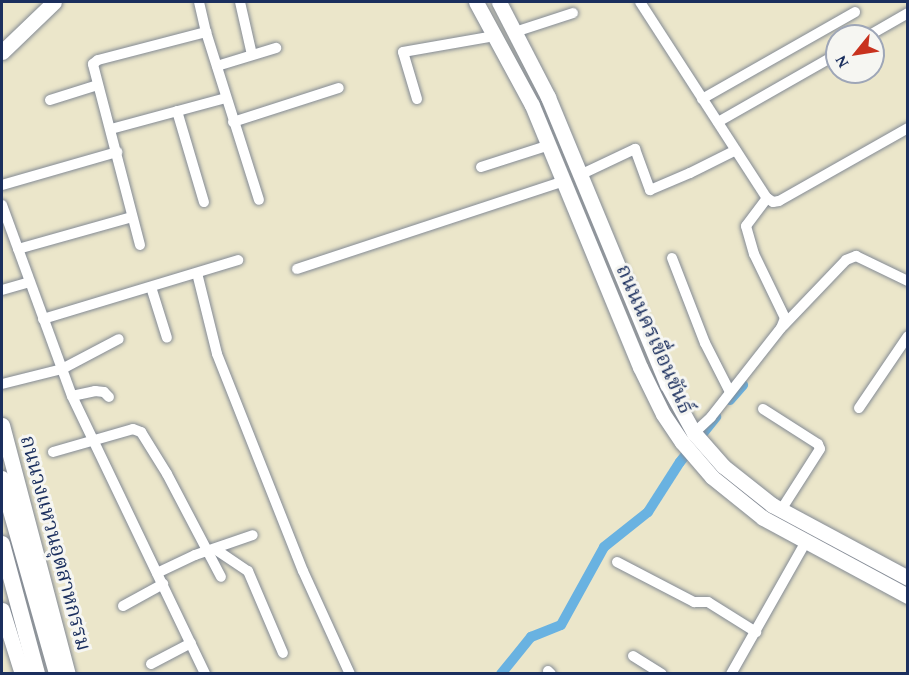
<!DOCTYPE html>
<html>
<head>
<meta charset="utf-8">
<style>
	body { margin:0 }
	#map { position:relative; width:909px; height:675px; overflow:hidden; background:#ebe6ca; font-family:"Gentium Book Plus","Noto Serif Thai",serif }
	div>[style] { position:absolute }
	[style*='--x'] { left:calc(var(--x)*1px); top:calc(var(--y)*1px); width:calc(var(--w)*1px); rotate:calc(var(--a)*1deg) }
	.canal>* { height:10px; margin:-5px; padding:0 5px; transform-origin:5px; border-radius:5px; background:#69b2e1 }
	.roads { filter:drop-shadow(0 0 2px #838a94) drop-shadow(0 0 2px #838a94) }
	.street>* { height:10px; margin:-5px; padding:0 5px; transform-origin:5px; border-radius:5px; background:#fff }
	.secondary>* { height:15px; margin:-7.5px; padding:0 7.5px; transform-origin:7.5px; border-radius:7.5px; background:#fff }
	.primary>* { height:16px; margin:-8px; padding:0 8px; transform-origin:8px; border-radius:8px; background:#fff }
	span { translate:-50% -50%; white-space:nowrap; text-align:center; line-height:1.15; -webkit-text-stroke:6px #f6f6f2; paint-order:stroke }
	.street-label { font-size:21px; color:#1b2f5e }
	.frame { position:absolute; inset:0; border:3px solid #1b2f5e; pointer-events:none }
	.north { position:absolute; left:825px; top:24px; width:60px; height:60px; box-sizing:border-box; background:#f6f6f2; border:2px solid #9ea6b7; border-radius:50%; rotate:240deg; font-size:16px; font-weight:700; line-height:24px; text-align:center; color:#1b2f5e }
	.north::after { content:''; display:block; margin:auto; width:21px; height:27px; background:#c8321e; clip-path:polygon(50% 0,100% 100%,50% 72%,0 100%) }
</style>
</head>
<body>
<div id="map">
	<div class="canal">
		<i style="--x:730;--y:400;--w:20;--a:-49"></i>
		<i style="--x:501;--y:674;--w:48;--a:-51"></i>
		<i style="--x:531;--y:637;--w:32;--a:-22"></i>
		<i style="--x:561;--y:625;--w:89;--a:-61.1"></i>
		<i style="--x:604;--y:547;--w:56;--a:-38.5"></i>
		<i style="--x:648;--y:512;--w:59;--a:-57.4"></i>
		<i style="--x:680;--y:462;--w:58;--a:-51.3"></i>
	</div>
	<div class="roads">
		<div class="street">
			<i style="--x:199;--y:2;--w:31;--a:77"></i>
			<i style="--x:206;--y:32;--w:176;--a:72.5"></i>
			<i style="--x:240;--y:2;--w:54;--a:77.2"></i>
			<i style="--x:640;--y:2;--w:234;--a:57.1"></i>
			<i style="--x:515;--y:32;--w:61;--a:-18.1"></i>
			<i style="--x:868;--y:36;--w:46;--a:-29.9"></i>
			<i style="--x:217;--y:66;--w:62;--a:-17"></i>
			<i style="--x:417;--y:99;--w:49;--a:-106.6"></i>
			<i style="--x:403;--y:52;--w:93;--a:-9.9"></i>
			<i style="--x:702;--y:99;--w:176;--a:-29.6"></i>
			<i style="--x:50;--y:100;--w:50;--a:-17.4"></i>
			<i style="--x:177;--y:111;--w:95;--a:73.5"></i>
			<i style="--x:233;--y:122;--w:111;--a:-17.8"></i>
			<i style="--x:718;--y:122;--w:137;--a:-29.7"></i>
			<i style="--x:111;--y:129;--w:119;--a:-15.1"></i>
			<i style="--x:481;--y:167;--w:72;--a:-17.7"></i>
			<i style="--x:582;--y:174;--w:59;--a:-25.3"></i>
			<i style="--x:635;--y:149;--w:44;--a:69.9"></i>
			<i style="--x:650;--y:190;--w:43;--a:-23"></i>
			<i style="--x:690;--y:173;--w:51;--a:-26.6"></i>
			<i style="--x:2;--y:185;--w:120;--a:-16"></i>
			<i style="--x:767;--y:198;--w:7;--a:34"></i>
			<i style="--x:773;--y:202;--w:6;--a:-9"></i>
			<i style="--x:779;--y:201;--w:148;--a:-29.5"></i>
			<i style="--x:2;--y:205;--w:203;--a:69.9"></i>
			<i style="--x:72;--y:396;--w:308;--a:64.4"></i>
			<i style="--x:140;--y:245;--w:187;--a:-104.6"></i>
			<i style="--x:93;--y:64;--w:6;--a:-39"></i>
			<i style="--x:98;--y:60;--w:112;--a:-14.5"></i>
			<i style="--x:18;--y:249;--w:118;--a:-15.7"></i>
			<i style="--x:672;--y:258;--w:91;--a:68.8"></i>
			<i style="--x:705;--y:343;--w:55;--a:63"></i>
			<i style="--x:297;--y:269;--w:282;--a:-18.2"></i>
			<i style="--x:197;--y:273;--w:83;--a:76.1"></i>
			<i style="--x:217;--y:354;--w:233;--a:68.4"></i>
			<i style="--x:303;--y:571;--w:113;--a:65.5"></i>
			<i style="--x:151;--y:287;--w:53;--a:72.6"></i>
			<i style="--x:2;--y:290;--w:29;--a:-16"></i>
			<i style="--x:43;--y:319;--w:204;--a:-16.8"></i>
			<i style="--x:783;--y:326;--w:91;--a:-46.3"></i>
			<i style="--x:846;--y:260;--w:11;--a:-22"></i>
			<i style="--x:856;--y:256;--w:58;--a:25.7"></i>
			<i style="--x:2;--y:384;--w:62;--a:-14"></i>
			<i style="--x:62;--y:369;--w:64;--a:-27.8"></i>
			<i style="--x:72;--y:396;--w:24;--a:-12"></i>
			<i style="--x:95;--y:391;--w:9;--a:6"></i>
			<i style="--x:104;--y:392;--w:7;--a:45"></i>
			<i style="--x:859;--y:408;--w:87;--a:-55.8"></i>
			<i style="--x:763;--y:409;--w:65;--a:32.5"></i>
			<i style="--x:818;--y:444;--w:5;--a:68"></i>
			<i style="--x:820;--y:449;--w:72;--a:122.6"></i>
			<i style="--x:694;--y:433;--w:23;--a:-43"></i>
			<i style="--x:711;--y:417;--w:113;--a:-51.8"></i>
			<i style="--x:781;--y:328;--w:11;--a:-68"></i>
			<i style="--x:785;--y:318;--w:71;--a:-115.8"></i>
			<i style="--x:754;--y:254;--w:29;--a:-106"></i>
			<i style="--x:746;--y:226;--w:35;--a:-53"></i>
			<i style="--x:53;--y:452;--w:83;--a:-16"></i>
			<i style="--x:133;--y:429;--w:9;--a:21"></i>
			<i style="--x:141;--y:432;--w:49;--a:58.2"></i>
			<i style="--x:167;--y:474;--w:116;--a:62.3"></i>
			<i style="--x:215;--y:549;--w:40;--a:34"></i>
			<i style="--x:248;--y:571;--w:89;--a:66.9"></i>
			<i style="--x:617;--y:562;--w:87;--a:27.5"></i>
			<i style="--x:694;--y:602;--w:14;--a:0"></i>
			<i style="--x:708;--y:602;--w:57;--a:32"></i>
			<i style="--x:157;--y:573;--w:42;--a:-25.3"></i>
			<i style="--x:195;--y:555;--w:61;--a:-19"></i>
			<i style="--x:123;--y:606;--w:46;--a:-28.8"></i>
			<i style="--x:633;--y:656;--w:34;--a:32"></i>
			<i style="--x:151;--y:664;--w:45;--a:-27.7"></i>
			<i style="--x:548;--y:671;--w:4;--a:45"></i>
			<i style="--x:731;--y:674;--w:150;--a:-60.5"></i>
		</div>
		<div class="secondary">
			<i style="--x:476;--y:2;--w:117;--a:61.5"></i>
			<i style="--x:532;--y:105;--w:283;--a:67.6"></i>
			<i style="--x:640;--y:367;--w:52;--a:63.9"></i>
			<i style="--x:663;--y:414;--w:34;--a:56"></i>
			<i style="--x:682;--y:442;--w:46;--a:49.4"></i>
			<i style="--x:712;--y:477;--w:65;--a:38.8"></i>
			<i style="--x:763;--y:518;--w:165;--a:28.3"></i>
			<i style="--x:499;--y:2;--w:107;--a:62.7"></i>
			<i style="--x:548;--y:97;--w:311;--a:67.5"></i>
			<i style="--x:667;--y:384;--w:56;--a:61.1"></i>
			<i style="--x:694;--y:433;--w:44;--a:48.7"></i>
			<i style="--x:723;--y:466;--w:63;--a:38.5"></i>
			<i style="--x:772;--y:505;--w:154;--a:28.2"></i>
			<i style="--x:2;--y:52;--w:72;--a:-43.9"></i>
			<i style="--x:2;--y:425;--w:258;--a:75.2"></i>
			<i style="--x:2;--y:610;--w:67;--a:72.6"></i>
		</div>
		<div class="primary">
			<i style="--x:2;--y:479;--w:203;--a:74.2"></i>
			<i style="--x:2;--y:544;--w:135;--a:74.9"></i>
		</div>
	</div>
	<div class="street-label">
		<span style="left:655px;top:339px;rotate:66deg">ถนนนครเขื่อนขันธ์</span>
		<span style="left:56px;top:543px;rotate:75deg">ถนนวงแหวนอุตสาหกรรม</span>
	</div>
	<div class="frame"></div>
	<div class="north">N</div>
</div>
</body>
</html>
